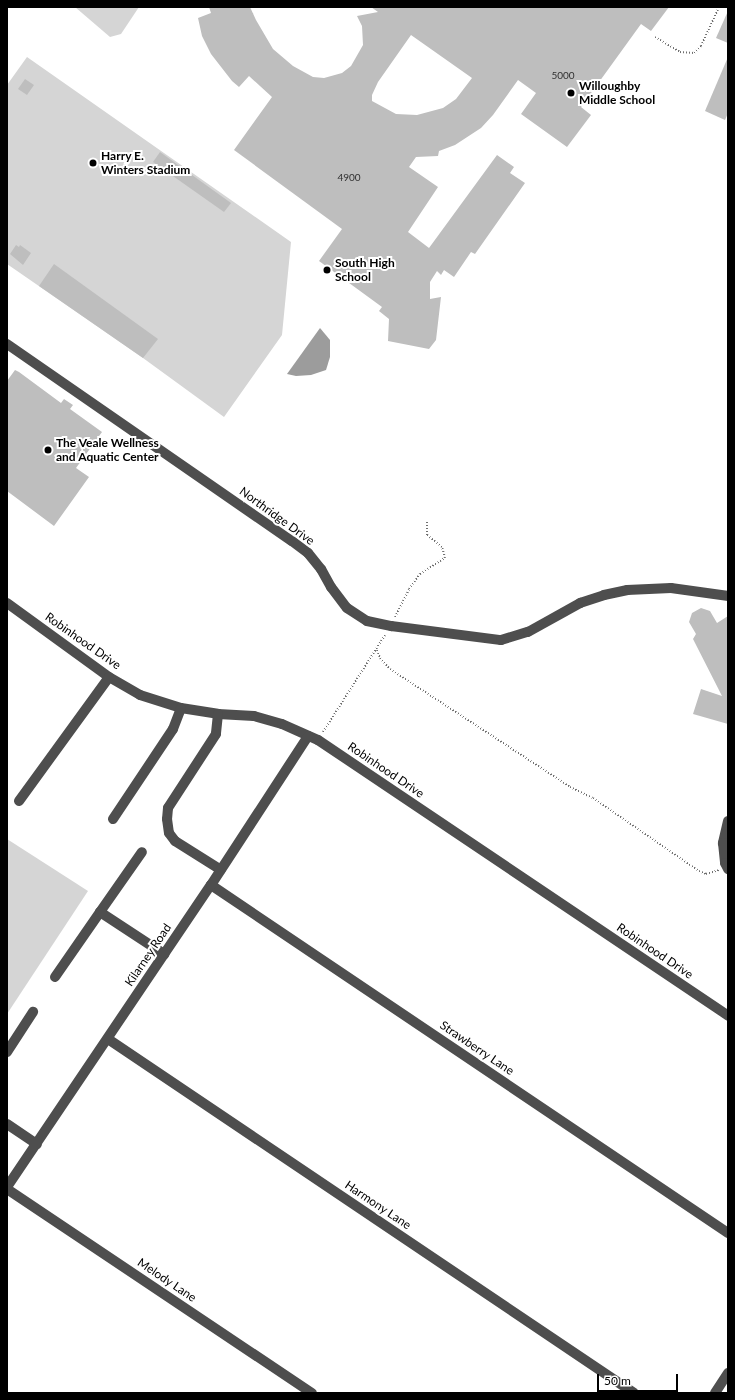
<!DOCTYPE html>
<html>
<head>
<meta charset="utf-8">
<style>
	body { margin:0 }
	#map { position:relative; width:735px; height:1400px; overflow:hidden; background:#fff; font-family:Lato,sans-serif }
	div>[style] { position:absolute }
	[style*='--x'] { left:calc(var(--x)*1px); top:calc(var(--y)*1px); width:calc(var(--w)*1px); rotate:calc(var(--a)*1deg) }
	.green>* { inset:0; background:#d5d5d5 }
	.water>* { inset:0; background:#9c9c9c }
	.building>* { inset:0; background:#bebebe }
	.path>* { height:2px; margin-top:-1px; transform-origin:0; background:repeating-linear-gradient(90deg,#707070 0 1px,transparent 0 3px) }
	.minor>* { height:10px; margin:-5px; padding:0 5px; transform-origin:5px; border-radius:5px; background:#4e4e4e }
	.dots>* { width:11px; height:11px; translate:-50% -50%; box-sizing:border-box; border:2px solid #fff; border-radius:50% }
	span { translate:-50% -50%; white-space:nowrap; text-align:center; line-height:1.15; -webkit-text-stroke:4px #fff; paint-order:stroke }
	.number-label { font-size:10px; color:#303030 }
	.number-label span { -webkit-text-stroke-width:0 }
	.poi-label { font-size:12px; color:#000; font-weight:700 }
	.left { translate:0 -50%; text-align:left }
	.street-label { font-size:12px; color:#000 }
	.frame { position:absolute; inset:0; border:8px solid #000; pointer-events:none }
	.scale { position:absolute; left:597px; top:1374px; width:81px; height:18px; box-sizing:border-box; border:2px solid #000; border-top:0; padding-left:5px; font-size:12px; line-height:14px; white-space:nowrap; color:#000; -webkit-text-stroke:3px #fff; paint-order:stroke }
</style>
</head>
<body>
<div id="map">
	<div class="green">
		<i style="clip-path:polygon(75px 7px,139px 7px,121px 34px,110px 37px)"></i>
		<i style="clip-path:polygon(27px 57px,291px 242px,282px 335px,224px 417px,143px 358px,7px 264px,7px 85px)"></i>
		<i style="clip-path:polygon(7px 839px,88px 891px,7px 1014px)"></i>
	</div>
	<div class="water">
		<i style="clip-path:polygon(320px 328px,330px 340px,330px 357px,326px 370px,311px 375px,296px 376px,287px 374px)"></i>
	</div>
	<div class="building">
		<i style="clip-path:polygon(evenodd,209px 7px,250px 7px,256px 20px,273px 49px,293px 66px,313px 77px,324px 78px,342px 73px,351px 66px,363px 45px,362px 26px,357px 16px,378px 12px,371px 7px,669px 7px,651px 31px,641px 24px,581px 107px,591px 115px,567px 147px,521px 114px,536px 93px,518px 80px,493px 115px,481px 128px,455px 145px,439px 151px,438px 156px,416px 157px,409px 167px,438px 187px,408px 232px,429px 248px,497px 155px,514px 167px,510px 173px,525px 183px,475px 254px,471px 252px,454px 277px,444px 270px,441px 275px,437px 271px,430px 282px,430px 299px,441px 297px,436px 340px,429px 349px,388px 341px,389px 319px,379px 311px,382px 307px,319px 261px,342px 229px,234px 150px,272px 97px,249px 76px,239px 87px,232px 81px,211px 54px,202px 36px,198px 18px,211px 13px,209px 7px,411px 35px,472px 78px,456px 99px,443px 108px,417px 115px,396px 114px,372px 101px,372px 95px,378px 82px,411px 35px)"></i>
		<i style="clip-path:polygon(728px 11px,728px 43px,716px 38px)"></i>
		<i style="clip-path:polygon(728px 57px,728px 113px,725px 120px,705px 111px)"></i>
		<i style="clip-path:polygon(25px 79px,34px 85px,27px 95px,18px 89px)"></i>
		<i style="clip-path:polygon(160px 152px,231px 203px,224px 212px,153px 162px)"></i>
		<i style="clip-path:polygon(16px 245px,19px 247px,20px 245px,31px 253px,23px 265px,10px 254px)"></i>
		<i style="clip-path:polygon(54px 264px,158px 339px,143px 358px,39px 286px)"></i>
		<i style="clip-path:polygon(15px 370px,19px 372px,61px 403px,64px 399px,73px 405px,70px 409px,102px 432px,76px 468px,89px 477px,54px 526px,7px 491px,7px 381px)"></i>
		<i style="clip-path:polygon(701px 608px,710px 611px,717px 623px,728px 616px,728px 724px,693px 714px,701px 689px,722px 696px,693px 639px,696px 634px,689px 622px,692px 613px)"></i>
	</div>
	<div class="path">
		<i style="--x:655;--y:37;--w:29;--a:31"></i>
		<i style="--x:680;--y:52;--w:14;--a:4"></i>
		<i style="--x:694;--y:53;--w:10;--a:-45"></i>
		<i style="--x:701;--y:46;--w:43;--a:-65.2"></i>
		<i style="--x:395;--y:617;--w:31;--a:-63"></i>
		<i style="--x:409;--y:589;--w:19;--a:-54"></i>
		<i style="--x:420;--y:574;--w:30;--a:-33"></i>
		<i style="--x:445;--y:558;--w:11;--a:-105"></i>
		<i style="--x:442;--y:547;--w:19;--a:-141"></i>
		<i style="--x:427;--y:535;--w:14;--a:-90"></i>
		<i style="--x:377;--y:650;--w:9;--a:69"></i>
		<i style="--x:380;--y:658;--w:15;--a:48"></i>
		<i style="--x:390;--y:669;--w:215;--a:33.2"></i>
		<i style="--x:570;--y:787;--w:25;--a:26"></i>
		<i style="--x:593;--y:798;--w:129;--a:34.6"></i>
		<i style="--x:699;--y:871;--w:8;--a:23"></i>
		<i style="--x:706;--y:874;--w:14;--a:-17"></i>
		<i style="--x:323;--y:732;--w:115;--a:-57.4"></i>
	</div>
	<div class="minor">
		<i style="--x:7;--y:344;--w:346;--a:34.7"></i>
		<i style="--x:292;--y:541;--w:20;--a:37"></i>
		<i style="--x:308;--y:553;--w:21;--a:51"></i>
		<i style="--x:321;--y:569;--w:21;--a:61"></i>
		<i style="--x:331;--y:587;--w:26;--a:53"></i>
		<i style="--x:347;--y:608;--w:24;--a:33"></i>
		<i style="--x:367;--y:621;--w:25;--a:12"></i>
		<i style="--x:391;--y:626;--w:111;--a:7.3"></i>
		<i style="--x:501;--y:640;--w:28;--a:-17"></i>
		<i style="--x:528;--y:632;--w:60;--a:-29.1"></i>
		<i style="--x:580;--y:603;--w:25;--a:-18"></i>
		<i style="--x:604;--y:595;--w:24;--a:-12"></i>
		<i style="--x:627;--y:590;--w:44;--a:-2.6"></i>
		<i style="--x:671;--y:588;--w:58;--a:8"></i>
		<i style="--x:7;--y:603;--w:126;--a:36"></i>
		<i style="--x:109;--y:677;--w:36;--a:30"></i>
		<i style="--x:140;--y:695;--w:43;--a:17.6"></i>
		<i style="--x:181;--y:708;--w:37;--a:9"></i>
		<i style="--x:218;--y:714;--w:36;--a:3"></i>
		<i style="--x:254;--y:716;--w:29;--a:16"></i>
		<i style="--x:282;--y:724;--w:39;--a:24"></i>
		<i style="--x:318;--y:740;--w:494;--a:33.9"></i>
		<i style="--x:218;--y:714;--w:20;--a:96"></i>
		<i style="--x:216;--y:734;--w:88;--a:123"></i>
		<i style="--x:168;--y:808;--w:11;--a:95"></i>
		<i style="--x:167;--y:819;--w:14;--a:82"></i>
		<i style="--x:169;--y:833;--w:10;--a:53"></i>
		<i style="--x:175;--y:841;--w:54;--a:32.2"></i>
		<i style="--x:19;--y:801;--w:153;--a:-54"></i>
		<i style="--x:113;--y:819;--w:108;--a:-56.3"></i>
		<i style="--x:173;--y:729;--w:22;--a:-69"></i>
		<i style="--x:728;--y:821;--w:23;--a:103"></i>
		<i style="--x:723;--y:843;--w:20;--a:84"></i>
		<i style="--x:725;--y:863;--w:7;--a:63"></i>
		<i style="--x:211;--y:885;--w:623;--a:33.95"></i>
		<i style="--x:100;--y:912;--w:73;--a:-55"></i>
		<i style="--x:55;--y:977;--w:79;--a:-55.3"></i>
		<i style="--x:100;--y:912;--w:77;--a:33.3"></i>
		<i style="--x:108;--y:1039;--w:634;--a:33.94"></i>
		<i style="--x:7;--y:1052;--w:48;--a:-57"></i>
		<i style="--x:7;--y:1124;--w:36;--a:34"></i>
		<i style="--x:7;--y:1187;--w:364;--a:-56"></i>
		<i style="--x:211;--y:885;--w:178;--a:-56.9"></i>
		<i style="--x:7;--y:1189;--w:367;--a:33.8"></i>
		<i style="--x:715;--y:1393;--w:24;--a:-57"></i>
	</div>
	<div class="dots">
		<i style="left:571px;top:93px;background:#000"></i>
		<i style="left:93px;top:163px;background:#000"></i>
		<i style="left:327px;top:270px;background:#000"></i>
		<i style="left:48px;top:450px;background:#000"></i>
	</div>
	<div class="number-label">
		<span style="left:563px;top:76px">5000</span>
		<span style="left:349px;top:178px">4900</span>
	</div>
	<div class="poi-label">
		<span class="left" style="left:579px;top:93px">Willoughby<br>Middle School</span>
		<span class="left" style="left:101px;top:163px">Harry E.<br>Winters Stadium</span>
		<span class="left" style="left:335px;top:270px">South High<br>School</span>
		<span class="left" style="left:56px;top:450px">The Veale Wellness<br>and Aquatic Center</span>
	</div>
	<div class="street-label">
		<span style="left:277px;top:516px;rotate:36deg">Northridge Drive</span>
		<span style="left:83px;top:641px;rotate:35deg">Robinhood Drive</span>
		<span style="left:386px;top:770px;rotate:34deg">Robinhood Drive</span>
		<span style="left:655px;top:951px;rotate:34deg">Robinhood Drive</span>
		<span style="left:148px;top:955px;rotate:-56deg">Kilarney Road</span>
		<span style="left:477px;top:1048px;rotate:34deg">Strawberry Lane</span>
		<span style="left:378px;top:1205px;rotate:34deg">Harmony Lane</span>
		<span style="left:167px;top:1280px;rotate:34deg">Melody Lane</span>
	</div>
	<div class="frame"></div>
	<div class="scale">50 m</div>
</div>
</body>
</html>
